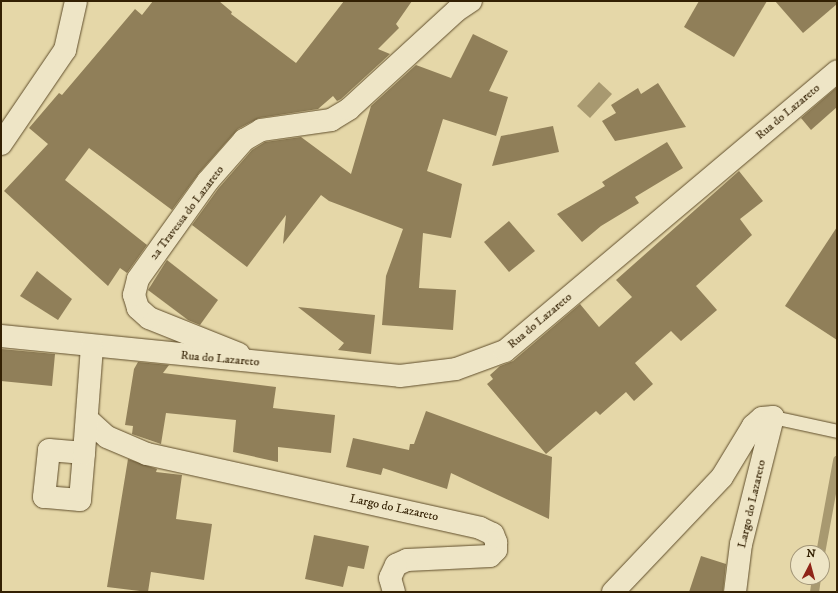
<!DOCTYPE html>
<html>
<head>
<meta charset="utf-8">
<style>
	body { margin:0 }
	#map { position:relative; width:838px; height:593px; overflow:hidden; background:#e5d7a8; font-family:"IM FELL DW Pica",serif }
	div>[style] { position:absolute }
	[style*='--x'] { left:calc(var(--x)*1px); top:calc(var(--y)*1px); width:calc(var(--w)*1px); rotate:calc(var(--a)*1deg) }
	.water>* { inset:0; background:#a89970 }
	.stream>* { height:9px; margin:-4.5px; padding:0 4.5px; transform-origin:4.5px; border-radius:4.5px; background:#a89970 }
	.building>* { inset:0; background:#907f59 }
	.roads { filter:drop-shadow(0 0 1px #604e2c) drop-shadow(0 0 1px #604e2c) }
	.lane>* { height:13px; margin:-6.5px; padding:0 6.5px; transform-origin:6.5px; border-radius:6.5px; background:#eee5c6 }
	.street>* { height:22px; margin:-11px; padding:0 11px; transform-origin:11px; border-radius:11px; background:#eee5c6 }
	span { translate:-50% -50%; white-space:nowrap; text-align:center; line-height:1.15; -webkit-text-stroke:4px #eee5c6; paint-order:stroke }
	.street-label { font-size:12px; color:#332003 }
	.frame { position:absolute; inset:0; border:2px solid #332003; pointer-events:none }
	.north { position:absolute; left:790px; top:545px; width:40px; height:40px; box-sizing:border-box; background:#eee5c6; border:1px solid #a39678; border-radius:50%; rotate:6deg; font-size:11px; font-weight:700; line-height:16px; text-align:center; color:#332003 }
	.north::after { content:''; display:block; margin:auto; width:14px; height:18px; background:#8f2418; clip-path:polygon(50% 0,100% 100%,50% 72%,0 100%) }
</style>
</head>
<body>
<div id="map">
	<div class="water">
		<i style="clip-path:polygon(599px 82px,612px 94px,590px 118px,577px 106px)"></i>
	</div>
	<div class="stream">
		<i style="--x:820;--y:553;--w:95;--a:-79.6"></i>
		<i style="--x:814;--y:592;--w:15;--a:-82"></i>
	</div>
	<div class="building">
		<i style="clip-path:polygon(153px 1px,219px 1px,232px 12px,231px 14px,296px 63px,344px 1px,412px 1px,396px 24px,399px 28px,378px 49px,390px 54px,341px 99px,337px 101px,333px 96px,318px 109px,259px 118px,238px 129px,199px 173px,172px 210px,89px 148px,65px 180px,147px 245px,127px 273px,120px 268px,108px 286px,4px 191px,48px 144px,29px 128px,59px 93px,62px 95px,135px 9px,142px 15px)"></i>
		<i style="clip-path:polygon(699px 1px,767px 1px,734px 57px,684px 27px)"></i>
		<i style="clip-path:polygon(775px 1px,837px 1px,837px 4px,803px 33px)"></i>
		<i style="clip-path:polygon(473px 34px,508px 51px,489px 91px,508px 97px,496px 136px,443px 119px,427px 171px,462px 184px,451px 238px,423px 233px,419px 288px,456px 290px,453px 330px,382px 325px,386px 276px,403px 229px,329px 201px,321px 195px,283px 244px,286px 215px,247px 267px,192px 225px,218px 189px,252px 150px,265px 142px,301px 137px,351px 174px,371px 106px,416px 65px,451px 78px)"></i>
		<i style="clip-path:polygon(658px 83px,686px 127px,615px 141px,602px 121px,616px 113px,611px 105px,638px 88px,641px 94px)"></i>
		<i style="clip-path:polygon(837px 87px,837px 107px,811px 130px,801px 118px)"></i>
		<i style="clip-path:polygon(553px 126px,559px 152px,492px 166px,501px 136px)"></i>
		<i style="clip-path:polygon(667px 142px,683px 168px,635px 197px,639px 203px,601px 226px,582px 242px,557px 214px,605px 186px,602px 182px)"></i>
		<i style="clip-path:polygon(739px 171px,763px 201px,740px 219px,752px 235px,696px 286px,717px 310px,681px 341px,671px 331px,635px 363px,653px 384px,634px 401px,626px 392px,600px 415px,596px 411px,546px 454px,487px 384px,493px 379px,490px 375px,500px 366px,513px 361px,580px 304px,599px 327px,632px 297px,616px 280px)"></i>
		<i style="clip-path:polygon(509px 221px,535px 251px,509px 272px,484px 242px)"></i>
		<i style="clip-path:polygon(837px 227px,837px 340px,785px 306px)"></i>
		<i style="clip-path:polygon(167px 260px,218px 300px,200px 325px,188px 320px,148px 290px)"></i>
		<i style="clip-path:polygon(37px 271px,72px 299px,58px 320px,20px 296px)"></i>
		<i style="clip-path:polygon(298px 307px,375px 315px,371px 354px,338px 350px,344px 343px)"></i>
		<i style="clip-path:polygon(1px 349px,55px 354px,52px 386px,1px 381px)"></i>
		<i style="clip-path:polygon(138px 362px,169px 365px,163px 373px,276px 387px,273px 408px,335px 415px,331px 453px,278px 447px,278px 462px,233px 452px,236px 420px,166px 413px,161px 444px,132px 434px,133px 426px,125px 425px,134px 369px)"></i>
		<i style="clip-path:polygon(426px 411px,552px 457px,549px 519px,451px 473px,447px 489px,383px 468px,381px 475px,346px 467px,353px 438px,409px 450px,410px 444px,414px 444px)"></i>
		<i style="clip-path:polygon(128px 459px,157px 469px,156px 472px,182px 475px,176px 519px,212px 524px,204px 580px,151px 572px,148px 592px,107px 587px)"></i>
		<i style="clip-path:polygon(314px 535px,369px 546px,364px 569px,348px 566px,343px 587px,305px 579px)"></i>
		<i style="clip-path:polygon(701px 556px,726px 564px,723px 592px,689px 592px)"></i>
	</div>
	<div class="roads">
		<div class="lane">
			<i style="--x:773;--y:417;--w:66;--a:12.3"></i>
		</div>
		<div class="street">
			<i style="--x:1;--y:144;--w:114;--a:-55.8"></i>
			<i style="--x:65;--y:50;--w:50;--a:-77.3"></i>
			<i style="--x:1;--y:336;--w:401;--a:5.7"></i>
			<i style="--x:400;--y:376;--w:56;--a:-7.1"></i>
			<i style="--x:456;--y:369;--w:52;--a:-20.2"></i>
			<i style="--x:505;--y:351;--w:434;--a:-40.1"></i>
			<i style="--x:239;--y:354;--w:97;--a:-158.2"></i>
			<i style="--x:149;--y:318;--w:15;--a:-138"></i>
			<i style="--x:138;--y:308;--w:14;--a:-107"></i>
			<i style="--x:134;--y:295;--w:16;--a:-76"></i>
			<i style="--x:138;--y:279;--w:120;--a:-54.5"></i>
			<i style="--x:208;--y:181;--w:55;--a:-48.7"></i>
			<i style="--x:244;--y:140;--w:20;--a:-30"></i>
			<i style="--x:261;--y:130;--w:71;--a:-8.1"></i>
			<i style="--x:331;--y:120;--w:21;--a:-31"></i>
			<i style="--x:349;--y:109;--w:145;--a:-42.5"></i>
			<i style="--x:456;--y:11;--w:18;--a:-34"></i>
			<i style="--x:87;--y:419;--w:27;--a:42"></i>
			<i style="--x:107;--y:437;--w:43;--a:23"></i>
			<i style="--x:147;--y:454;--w:341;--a:12.5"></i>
			<i style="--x:480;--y:528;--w:14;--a:25"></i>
			<i style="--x:493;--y:534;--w:9;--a:69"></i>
			<i style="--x:496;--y:542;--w:8;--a:90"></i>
			<i style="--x:496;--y:550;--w:8;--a:135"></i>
			<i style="--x:490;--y:556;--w:83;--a:177.2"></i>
			<i style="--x:407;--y:560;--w:12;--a:156"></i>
			<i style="--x:396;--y:565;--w:14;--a:115"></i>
			<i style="--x:390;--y:578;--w:15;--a:74"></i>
			<i style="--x:84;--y:453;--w:47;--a:94.9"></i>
			<i style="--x:80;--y:500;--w:36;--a:-175"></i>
			<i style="--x:44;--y:497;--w:47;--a:-83.9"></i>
			<i style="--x:49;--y:450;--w:35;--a:5"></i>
			<i style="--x:84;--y:453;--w:106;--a:-85.7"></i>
			<i style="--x:613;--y:592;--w:158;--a:-46.5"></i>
			<i style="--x:722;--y:477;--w:60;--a:-58.7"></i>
			<i style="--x:753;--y:426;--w:12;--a:-42"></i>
			<i style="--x:762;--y:418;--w:11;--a:-5"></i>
			<i style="--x:773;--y:417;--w:131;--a:104.1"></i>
			<i style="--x:741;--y:544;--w:48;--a:97.1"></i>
		</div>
	</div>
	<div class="street-label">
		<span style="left:788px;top:112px;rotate:-40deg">Rua do Lazareto</span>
		<span style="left:187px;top:213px;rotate:-53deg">2a Travessa do Lazareto</span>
		<span style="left:540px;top:321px;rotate:-40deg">Rua do Lazareto</span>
		<span style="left:220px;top:359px;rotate:5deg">Rua do Lazareto</span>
		<span style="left:752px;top:504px;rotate:-77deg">Largo do Lazareto</span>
		<span style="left:394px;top:508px;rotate:12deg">Largo do Lazareto</span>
	</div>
	<div class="frame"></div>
	<div class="north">N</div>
</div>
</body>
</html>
